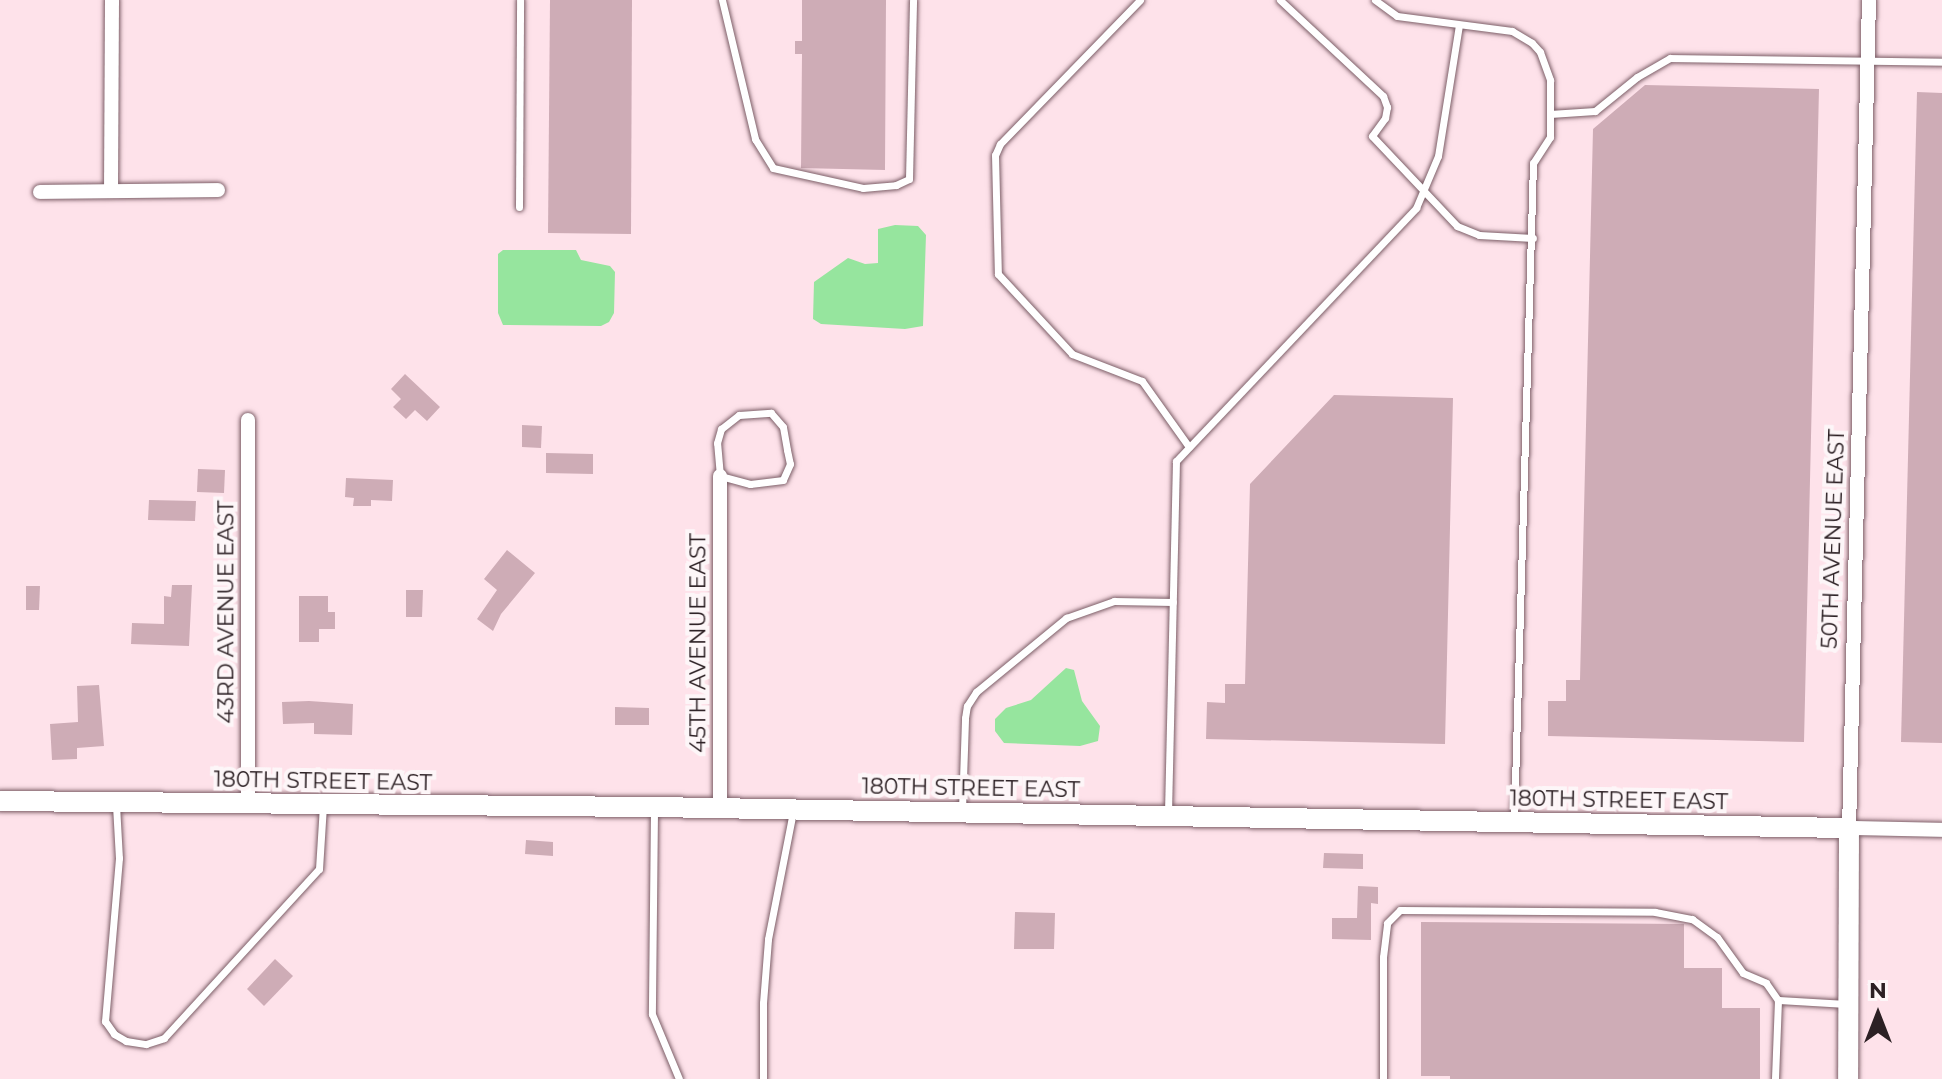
<!DOCTYPE html>
<html>
<head>
<meta charset="utf-8">
<style>
	body { margin:0 }
	#map { position:relative; width:1942px; height:1079px; overflow:hidden; background:#fee2ea; font-family:Montserrat,sans-serif }
	div>[style] { position:absolute }
	[style*='--x'] { left:calc(var(--x)*1px); top:calc(var(--y)*1px); width:calc(var(--w)*1px); rotate:calc(var(--a)*1deg) }
	.water>* { inset:0; background:#96e59e }
	.building>* { inset:0; background:#ceacb6 }
	.roads { filter:drop-shadow(0 0 2px #7c5e67) drop-shadow(0 0 2px #7c5e67) }
	.lane>* { height:7px; margin:-3.5px; padding:0 3.5px; transform-origin:3.5px; border-radius:3.5px; background:#fff }
	.street>* { height:14px; margin:-7px; padding:0 7px; transform-origin:7px; border-radius:7px; background:#fff }
	.secondary>* { height:20px; margin:-10px; padding:0 10px; transform-origin:10px; border-radius:10px; background:#fff }
	span { translate:-50% -50%; white-space:nowrap; text-align:center; line-height:1.15; -webkit-text-stroke:8px #fdf6f8; paint-order:stroke }
	.street-label { font-size:22px; color:#2c2024 }
	.north { position:absolute; left:1838px; top:975px; width:80px; height:80px; -webkit-text-stroke:6px #fdf6f8; paint-order:stroke; rotate:0deg; font-size:22px; font-weight:700; line-height:32px; text-align:center; color:#2c2024 }
	.north::after { content:''; display:block; margin:auto; width:28px; height:36px; background:#2c2024; clip-path:polygon(50% 0,100% 100%,50% 72%,0 100%) }
</style>
</head>
<body>
<div id="map">
	<div class="water">
		<i style="clip-path:polygon(895px 225px,918px 226px,926px 235px,923px 326px,905px 329px,821px 324px,813px 319px,814px 282px,848px 258px,865px 264px,878px 263px,878px 229px)"></i>
		<i style="clip-path:polygon(503px 250px,576px 250px,581px 260px,610px 266px,615px 272px,614px 313px,609px 322px,601px 326px,503px 325px,498px 313px,498px 254px)"></i>
		<i style="clip-path:polygon(1066px 668px,1074px 670px,1082px 701px,1100px 726px,1098px 741px,1080px 746px,1004px 743px,995px 731px,995px 719px,1006px 708px,1031px 700px)"></i>
	</div>
	<div class="building">
		<i style="clip-path:polygon(550px 0,632px 0,631px 234px,548px 233px)"></i>
		<i style="clip-path:polygon(802px 0,886px 0,885px 170px,801px 168px,802px 54px,795px 54px,795px 41px,802px 41px)"></i>
		<i style="clip-path:polygon(1645px 85px,1819px 89px,1804px 742px,1548px 736px,1548px 701px,1566px 701px,1566px 680px,1580px 680px,1593px 129px)"></i>
		<i style="clip-path:polygon(1917px 92px,1942px 93px,1942px 743px,1901px 742px)"></i>
		<i style="clip-path:polygon(405px 374px,440px 407px,427px 421px,415px 410px,406px 419px,393px 407px,401px 399px,391px 389px)"></i>
		<i style="clip-path:polygon(1334px 395px,1453px 398px,1445px 744px,1206px 739px,1207px 702px,1225px 703px,1225px 684px,1245px 684px,1250px 484px)"></i>
		<i style="clip-path:polygon(522px 425px,542px 426px,541px 448px,522px 447px)"></i>
		<i style="clip-path:polygon(546px 453px,593px 454px,593px 474px,546px 473px)"></i>
		<i style="clip-path:polygon(198px 469px,225px 470px,224px 493px,197px 492px)"></i>
		<i style="clip-path:polygon(346px 478px,393px 480px,392px 501px,371px 500px,371px 506px,353px 506px,354px 498px,345px 497px)"></i>
		<i style="clip-path:polygon(149px 500px,196px 501px,195px 521px,148px 520px)"></i>
		<i style="clip-path:polygon(507px 550px,535px 573px,501px 614px,493px 631px,477px 619px,497px 590px,484px 579px)"></i>
		<i style="clip-path:polygon(172px 585px,192px 585px,189px 646px,131px 644px,132px 623px,164px 624px,164px 596px,171px 597px)"></i>
		<i style="clip-path:polygon(26px 586px,40px 586px,39px 610px,26px 610px)"></i>
		<i style="clip-path:polygon(406px 590px,423px 590px,422px 617px,406px 617px)"></i>
		<i style="clip-path:polygon(299px 596px,328px 596px,328px 612px,335px 612px,335px 629px,319px 629px,319px 642px,299px 642px)"></i>
		<i style="clip-path:polygon(99px 685px,104px 746px,77px 748px,77px 759px,52px 760px,50px 724px,78px 722px,77px 686px)"></i>
		<i style="clip-path:polygon(309px 701px,353px 704px,352px 735px,314px 734px,314px 723px,283px 724px,282px 702px)"></i>
		<i style="clip-path:polygon(615px 707px,649px 708px,649px 725px,615px 725px)"></i>
		<i style="clip-path:polygon(526px 840px,553px 842px,553px 856px,525px 854px)"></i>
		<i style="clip-path:polygon(1324px 853px,1363px 854px,1363px 869px,1323px 868px)"></i>
		<i style="clip-path:polygon(1358px 886px,1378px 887px,1378px 904px,1371px 903px,1371px 940px,1332px 939px,1332px 918px,1357px 918px)"></i>
		<i style="clip-path:polygon(1015px 912px,1055px 913px,1054px 949px,1014px 949px)"></i>
		<i style="clip-path:polygon(1421px 922px,1684px 924px,1684px 968px,1722px 968px,1722px 1008px,1760px 1008px,1760px 1079px,1450px 1079px,1450px 1076px,1421px 1076px)"></i>
		<i style="clip-path:polygon(275px 959px,293px 976px,264px 1006px,247px 989px)"></i>
	</div>
	<div class="roads">
		<div class="lane">
			<i style="--x:722;--y:0;--w:143;--a:76.6"></i>
			<i style="--x:755;--y:139;--w:34;--a:58"></i>
			<i style="--x:773;--y:168;--w:92;--a:12.5"></i>
			<i style="--x:863;--y:188;--w:33;--a:-5"></i>
			<i style="--x:896;--y:185;--w:14;--a:-25"></i>
			<i style="--x:909;--y:179;--w:179;--a:-88.7"></i>
			<i style="--x:1140;--y:0;--w:201;--a:134.2"></i>
			<i style="--x:1000;--y:144;--w:12;--a:114"></i>
			<i style="--x:995;--y:155;--w:119;--a:88.6"></i>
			<i style="--x:998;--y:274;--w:109;--a:47.2"></i>
			<i style="--x:1072;--y:354;--w:75;--a:21.1"></i>
			<i style="--x:1142;--y:381;--w:81;--a:54.5"></i>
			<i style="--x:1280;--y:0;--w:141;--a:43"></i>
			<i style="--x:1383;--y:96;--w:12;--a:70"></i>
			<i style="--x:1387;--y:107;--w:11;--a:100"></i>
			<i style="--x:1385;--y:118;--w:22;--a:126"></i>
			<i style="--x:1372;--y:136;--w:124;--a:46.6"></i>
			<i style="--x:1457;--y:226;--w:24;--a:22"></i>
			<i style="--x:1479;--y:235;--w:54;--a:3.2"></i>
			<i style="--x:1375;--y:0;--w:27;--a:36"></i>
			<i style="--x:1397;--y:16;--w:116;--a:7.4"></i>
			<i style="--x:1512;--y:31;--w:23;--a:31"></i>
			<i style="--x:1532;--y:43;--w:12;--a:48"></i>
			<i style="--x:1540;--y:52;--w:30;--a:70"></i>
			<i style="--x:1550;--y:80;--w:57;--a:90"></i>
			<i style="--x:1550;--y:137;--w:31;--a:123"></i>
			<i style="--x:1533;--y:163;--w:657;--a:91.66"></i>
			<i style="--x:1550;--y:114;--w:45;--a:-3.8"></i>
			<i style="--x:1595;--y:111;--w:54;--a:-39"></i>
			<i style="--x:1637;--y:77;--w:38;--a:-30"></i>
			<i style="--x:1670;--y:58;--w:272;--a:0.8"></i>
			<i style="--x:519;--y:207;--w:207;--a:-89.7"></i>
			<i style="--x:771;--y:413;--w:18;--a:49"></i>
			<i style="--x:783;--y:427;--w:23;--a:80"></i>
			<i style="--x:787;--y:450;--w:14;--a:78"></i>
			<i style="--x:790;--y:464;--w:17;--a:114"></i>
			<i style="--x:783;--y:480;--w:33;--a:173"></i>
			<i style="--x:750;--y:484;--w:31;--a:-165"></i>
			<i style="--x:720;--y:476;--w:33;--a:-95"></i>
			<i style="--x:717;--y:443;--w:15;--a:-74"></i>
			<i style="--x:721;--y:429;--w:23;--a:-38"></i>
			<i style="--x:739;--y:415;--w:32;--a:-4"></i>
			<i style="--x:116;--y:805;--w:53;--a:86.8"></i>
			<i style="--x:119;--y:858;--w:164;--a:94.9"></i>
			<i style="--x:105;--y:1021;--w:16;--a:55"></i>
			<i style="--x:114;--y:1034;--w:14;--a:30"></i>
			<i style="--x:126;--y:1041;--w:20;--a:9"></i>
			<i style="--x:146;--y:1044;--w:19;--a:-18"></i>
			<i style="--x:164;--y:1038;--w:229;--a:-47.5"></i>
			<i style="--x:319;--y:869;--w:64;--a:-86.4"></i>
			<i style="--x:962;--y:810;--w:92;--a:-88.1"></i>
			<i style="--x:965;--y:718;--w:12;--a:-81"></i>
			<i style="--x:967;--y:706;--w:17;--a:-57"></i>
			<i style="--x:976;--y:692;--w:117;--a:-39.4"></i>
			<i style="--x:1066;--y:618;--w:51;--a:-19.5"></i>
			<i style="--x:1114;--y:601;--w:59;--a:1"></i>
			<i style="--x:654;--y:811;--w:203;--a:90.6"></i>
			<i style="--x:652;--y:1014;--w:70;--a:67.4"></i>
			<i style="--x:1168;--y:813;--w:352;--a:-88.7"></i>
			<i style="--x:1176;--y:461;--w:349;--a:-46.5"></i>
			<i style="--x:1416;--y:208;--w:56;--a:-67.1"></i>
			<i style="--x:1438;--y:156;--w:133;--a:-80.9"></i>
			<i style="--x:1778;--y:1000;--w:69;--a:3.3"></i>
			<i style="--x:763;--y:1079;--w:76;--a:-90"></i>
			<i style="--x:763;--y:1003;--w:64;--a:-85.5"></i>
			<i style="--x:768;--y:939;--w:129;--a:-78.9"></i>
			<i style="--x:1383;--y:1079;--w:122;--a:-90"></i>
			<i style="--x:1383;--y:957;--w:34;--a:-83"></i>
			<i style="--x:1387;--y:923;--w:18;--a:-45"></i>
			<i style="--x:1400;--y:910;--w:255;--a:0.4"></i>
			<i style="--x:1655;--y:912;--w:38;--a:11"></i>
			<i style="--x:1692;--y:919;--w:31;--a:36"></i>
			<i style="--x:1717;--y:937;--w:44;--a:54.2"></i>
			<i style="--x:1743;--y:973;--w:25;--a:23"></i>
			<i style="--x:1766;--y:983;--w:21;--a:55"></i>
			<i style="--x:1778;--y:1000;--w:79;--a:92.2"></i>
		</div>
		<div class="street">
			<i style="--x:1869;--y:0;--w:828;--a:91.38"></i>
			<i style="--x:1849;--y:828;--w:93;--a:1.2"></i>
			<i style="--x:111;--y:191;--w:191;--a:-89.7"></i>
			<i style="--x:40;--y:192;--w:178;--a:-0.6"></i>
			<i style="--x:248;--y:420;--w:384;--a:90"></i>
			<i style="--x:720;--y:809;--w:333;--a:-90"></i>
		</div>
		<div class="secondary">
			<i style="--x:0;--y:801;--w:654;--a:0.53"></i>
			<i style="--x:654;--y:807;--w:1195;--a:1.01"></i>
			<i style="--x:1849;--y:828;--w:251;--a:90.2"></i>
		</div>
	</div>
	<div class="street-label">
		<span style="left:1833px;top:539px;rotate:-88deg">50TH AVENUE EAST</span>
		<span style="left:226px;top:612px;rotate:-90deg">43RD AVENUE EAST</span>
		<span style="left:698px;top:643px;rotate:-90deg">45TH AVENUE EAST</span>
		<span style="left:323px;top:781px;rotate:1deg">180TH STREET EAST</span>
		<span style="left:971px;top:788px;rotate:1deg">180TH STREET EAST</span>
		<span style="left:1619px;top:800px;rotate:1deg">180TH STREET EAST</span>
	</div>
	<div class="north">N</div>
</div>
</body>
</html>
